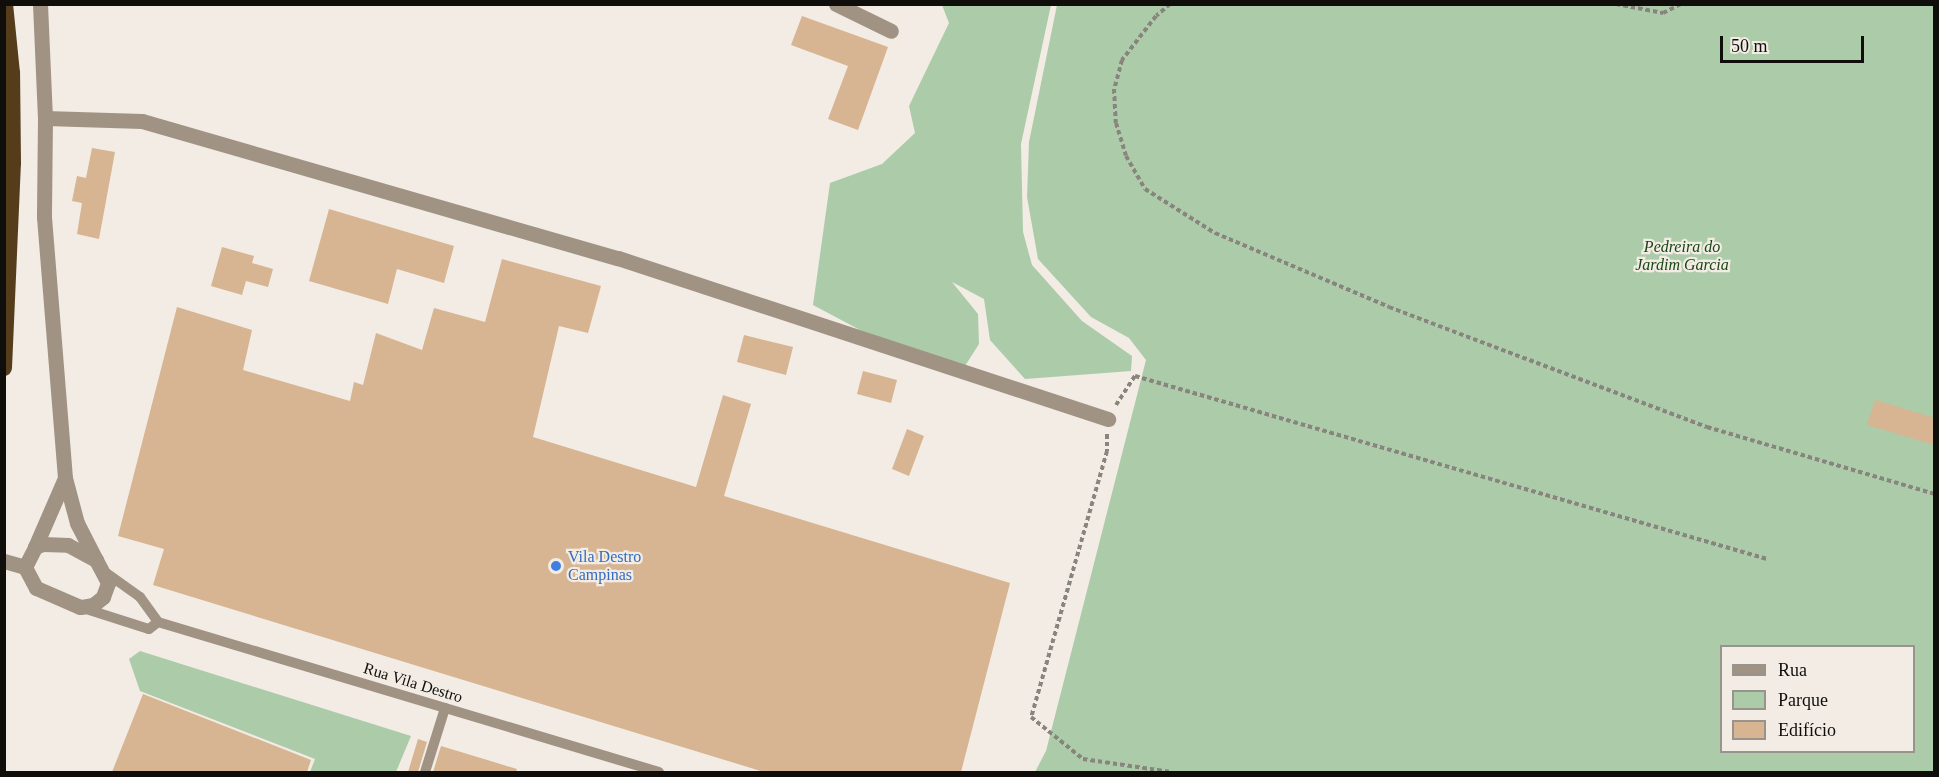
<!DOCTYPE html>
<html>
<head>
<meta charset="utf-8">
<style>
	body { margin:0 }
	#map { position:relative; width:1939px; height:777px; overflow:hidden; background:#f2ece4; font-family:"Times New Roman",serif }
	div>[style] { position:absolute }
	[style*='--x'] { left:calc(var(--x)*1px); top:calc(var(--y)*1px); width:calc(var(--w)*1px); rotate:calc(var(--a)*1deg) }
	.green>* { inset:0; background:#accba9 }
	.building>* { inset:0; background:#d7b492 }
	.path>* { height:4px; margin-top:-2px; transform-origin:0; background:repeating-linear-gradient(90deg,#88847e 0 4.5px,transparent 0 7.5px) }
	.service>* { height:10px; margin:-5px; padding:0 5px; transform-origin:5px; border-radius:5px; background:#a09383 }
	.minor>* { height:15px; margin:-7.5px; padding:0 7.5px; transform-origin:7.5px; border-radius:7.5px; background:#a09383 }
	.trunk>* { height:16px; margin:-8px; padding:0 8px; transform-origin:8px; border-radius:8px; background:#553d1c }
	.dots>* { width:16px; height:16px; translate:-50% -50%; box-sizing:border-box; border:3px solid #f2ece4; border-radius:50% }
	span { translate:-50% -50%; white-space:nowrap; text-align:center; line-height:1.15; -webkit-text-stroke:4.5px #f2ece4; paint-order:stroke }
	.park-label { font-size:16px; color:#184615; font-style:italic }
	.shop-label { font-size:16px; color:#366cbe }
	.left { translate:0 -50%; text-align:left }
	.street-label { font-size:16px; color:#100e0b }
	.frame { position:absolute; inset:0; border:6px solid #100e0b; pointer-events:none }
	.legend { position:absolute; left:1720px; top:645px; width:195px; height:108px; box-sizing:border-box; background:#f2ece4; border:2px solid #98938d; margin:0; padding:8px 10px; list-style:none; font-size:18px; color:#100e0b }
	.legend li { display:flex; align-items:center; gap:12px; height:30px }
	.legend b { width:30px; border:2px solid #98938d }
	.scale { position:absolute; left:1720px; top:36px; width:144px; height:27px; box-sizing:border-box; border:3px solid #100e0b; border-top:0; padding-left:8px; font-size:18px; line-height:21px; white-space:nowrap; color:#100e0b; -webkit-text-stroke:4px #f2ece4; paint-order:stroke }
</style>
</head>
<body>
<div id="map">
	<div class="green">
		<i style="clip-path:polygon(942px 5px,1051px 5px,1021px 144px,1023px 232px,1032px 265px,1082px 321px,1132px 356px,1131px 371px,1025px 379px,990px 340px,984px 299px,952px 282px,978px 314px,979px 344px,965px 366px,862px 331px,813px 305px,830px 183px,882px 164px,915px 133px,909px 106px,949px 23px)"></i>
		<i style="clip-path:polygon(evenodd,1057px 5px,1934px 5px,1934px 772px,1035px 772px,1046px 751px,1146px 360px,1129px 338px,1091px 317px,1038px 259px,1027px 197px,1029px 142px,1057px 5px,1722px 646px,1914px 646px,1914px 752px,1722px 752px,1722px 646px)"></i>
		<i style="clip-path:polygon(140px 651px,411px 736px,396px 772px,310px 772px,315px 759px,140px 691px,129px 659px)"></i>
	</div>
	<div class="building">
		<i style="clip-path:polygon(802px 16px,888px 47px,858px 130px,828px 119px,848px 66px,791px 45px)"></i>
		<i style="clip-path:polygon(92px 148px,115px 152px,99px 239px,77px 234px,82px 203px,72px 201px,77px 176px,86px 178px)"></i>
		<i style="clip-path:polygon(329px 209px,454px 246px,444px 283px,397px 269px,388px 304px,309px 281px)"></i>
		<i style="clip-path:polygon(222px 247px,254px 256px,252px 263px,273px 269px,268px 287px,246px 281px,242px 295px,211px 286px)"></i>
		<i style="clip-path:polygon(502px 259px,601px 286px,588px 333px,559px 326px,533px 437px,696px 487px,723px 395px,751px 404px,724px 496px,1010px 583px,961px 772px,764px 772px,153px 585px,164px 549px,118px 536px,177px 307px,252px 330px,243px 370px,350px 401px,354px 382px,363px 385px,376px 333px,422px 350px,434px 308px,485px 322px)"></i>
		<i style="clip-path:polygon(744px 335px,793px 347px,786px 375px,737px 362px)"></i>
		<i style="clip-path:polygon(863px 371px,897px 380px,891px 403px,857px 394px)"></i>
		<i style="clip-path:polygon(1875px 400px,1935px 418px,1935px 445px,1867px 425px)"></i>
		<i style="clip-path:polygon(907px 429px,924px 436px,909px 476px,892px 469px)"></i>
		<i style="clip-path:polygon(143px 694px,311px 760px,307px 772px,112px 772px)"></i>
		<i style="clip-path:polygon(418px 739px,427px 742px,418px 772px,408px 772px)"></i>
		<i style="clip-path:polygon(441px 746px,517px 769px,516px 772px,433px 772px)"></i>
	</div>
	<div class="path">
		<i style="--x:1170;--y:4;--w:18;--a:139"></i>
		<i style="--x:1156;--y:16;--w:56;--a:127.7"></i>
		<i style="--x:1122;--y:60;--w:30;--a:105"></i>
		<i style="--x:1114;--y:89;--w:34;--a:87"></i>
		<i style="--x:1116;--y:123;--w:34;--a:73"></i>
		<i style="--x:1126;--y:156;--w:38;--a:60"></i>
		<i style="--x:1145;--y:189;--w:83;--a:32.2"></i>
		<i style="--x:1215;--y:233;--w:189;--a:23"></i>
		<i style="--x:1389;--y:307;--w:340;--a:20.7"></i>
		<i style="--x:1707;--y:427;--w:237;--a:16.4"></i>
		<i style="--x:1616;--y:4;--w:48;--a:10.8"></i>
		<i style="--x:1663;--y:13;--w:20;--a:-27"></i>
		<i style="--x:1116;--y:405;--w:35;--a:-57"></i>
		<i style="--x:1135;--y:376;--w:658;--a:16.15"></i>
		<i style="--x:1107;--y:434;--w:17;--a:90"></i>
		<i style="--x:1107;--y:451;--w:277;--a:105.9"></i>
		<i style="--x:1031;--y:717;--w:67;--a:38.9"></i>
		<i style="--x:1083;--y:759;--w:89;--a:8.4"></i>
	</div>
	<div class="service">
		<i style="--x:105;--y:572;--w:43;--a:35.5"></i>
		<i style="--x:140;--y:597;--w:31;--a:54"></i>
		<i style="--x:158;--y:622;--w:523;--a:16.67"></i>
		<i style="--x:83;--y:608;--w:69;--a:17.7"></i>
		<i style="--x:149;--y:629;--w:11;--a:-38"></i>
		<i style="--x:425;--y:772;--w:67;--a:-72.6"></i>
	</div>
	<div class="minor">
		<i style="--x:40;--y:4;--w:114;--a:87.5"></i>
		<i style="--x:45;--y:118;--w:99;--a:90.6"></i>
		<i style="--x:44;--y:217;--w:262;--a:85.4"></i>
		<i style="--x:65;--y:478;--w:47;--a:75.1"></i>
		<i style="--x:77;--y:523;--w:42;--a:62.8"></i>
		<i style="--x:836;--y:4;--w:61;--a:26.1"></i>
		<i style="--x:45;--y:118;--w:97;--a:1.8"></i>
		<i style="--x:142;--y:121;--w:495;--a:16.1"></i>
		<i style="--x:618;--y:258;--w:516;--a:18.19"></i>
		<i style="--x:43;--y:544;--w:25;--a:2"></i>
		<i style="--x:68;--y:545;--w:32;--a:28"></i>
		<i style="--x:96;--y:560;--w:26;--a:62"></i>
		<i style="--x:108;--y:583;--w:15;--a:110"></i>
		<i style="--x:103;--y:597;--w:13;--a:141"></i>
		<i style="--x:93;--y:605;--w:13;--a:171"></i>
		<i style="--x:80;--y:607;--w:48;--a:-156.6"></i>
		<i style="--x:36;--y:588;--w:24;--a:-118"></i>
		<i style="--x:25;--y:567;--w:22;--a:-63"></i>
		<i style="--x:35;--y:547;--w:9;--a:-21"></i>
		<i style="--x:35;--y:547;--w:75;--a:-66.5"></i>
		<i style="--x:4;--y:561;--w:22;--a:16"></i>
	</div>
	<div class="trunk">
		<i style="--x:4;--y:368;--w:205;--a:-87.5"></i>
		<i style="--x:13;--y:163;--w:90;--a:-90.6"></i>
		<i style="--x:12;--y:73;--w:69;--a:-95.8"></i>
	</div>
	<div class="dots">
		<i style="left:556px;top:566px;background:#3f7fe0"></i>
	</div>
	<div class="park-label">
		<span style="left:1682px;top:256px">Pedreira do<br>Jardim Garcia</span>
	</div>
	<div class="shop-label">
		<span class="left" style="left:568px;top:566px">Vila Destro<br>Campinas</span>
	</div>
	<div class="street-label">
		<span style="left:413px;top:683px;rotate:17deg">Rua Vila Destro</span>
	</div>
	<div class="frame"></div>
	<ul class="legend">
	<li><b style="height:8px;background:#a09383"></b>Rua</li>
	<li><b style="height:16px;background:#accba9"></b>Parque</li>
	<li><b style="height:16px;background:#d7b492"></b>Edifício</li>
	</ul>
	<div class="scale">50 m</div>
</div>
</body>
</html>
